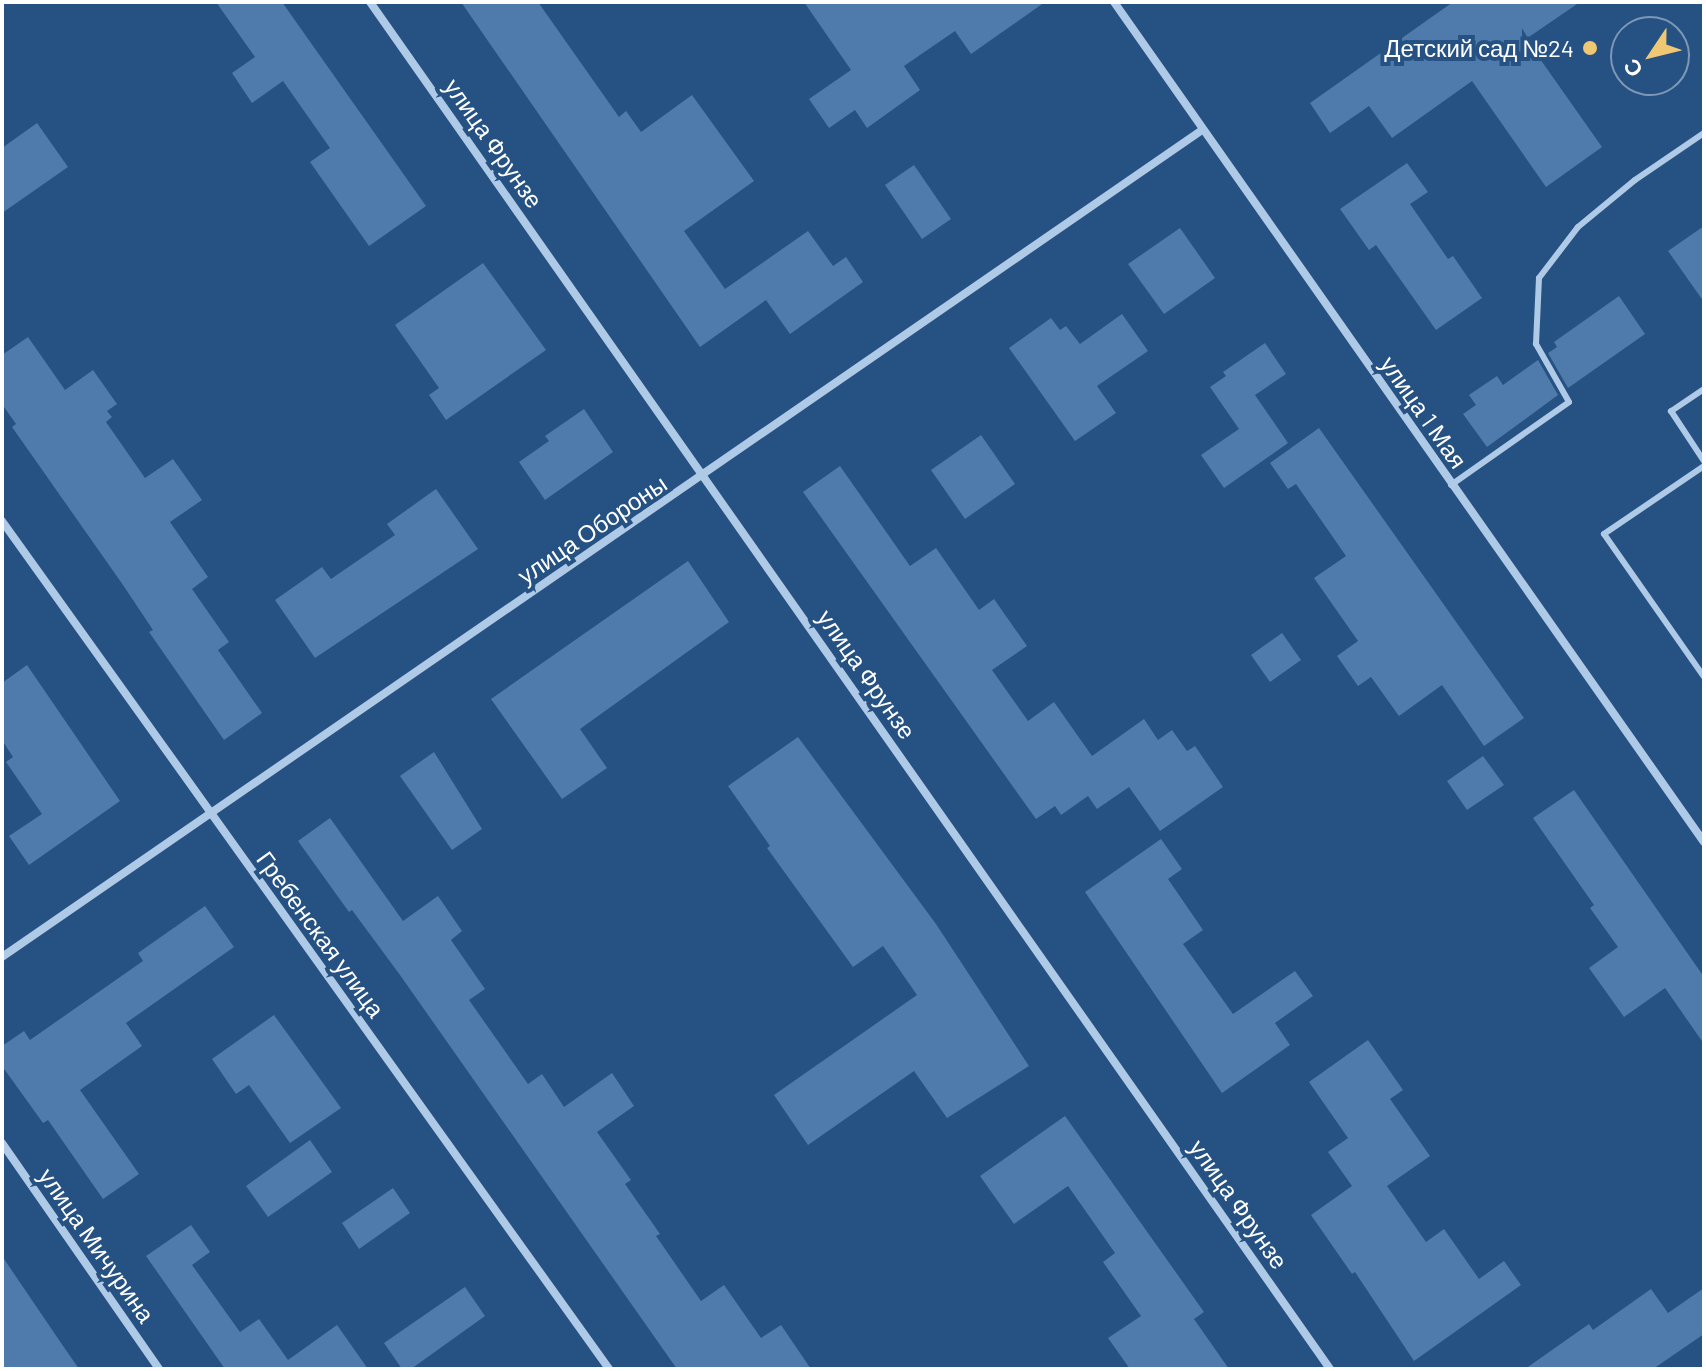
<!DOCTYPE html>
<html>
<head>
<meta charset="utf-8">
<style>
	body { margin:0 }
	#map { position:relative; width:1706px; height:1371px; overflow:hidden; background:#265183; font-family:Barlow,sans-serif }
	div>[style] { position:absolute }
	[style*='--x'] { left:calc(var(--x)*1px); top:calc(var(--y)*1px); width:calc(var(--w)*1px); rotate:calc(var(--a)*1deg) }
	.building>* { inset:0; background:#4e7bab }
	.lane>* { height:6px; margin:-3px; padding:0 3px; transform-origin:3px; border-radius:3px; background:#aecae7 }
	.street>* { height:8px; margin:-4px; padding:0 4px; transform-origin:4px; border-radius:4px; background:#aecae7 }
	.dots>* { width:22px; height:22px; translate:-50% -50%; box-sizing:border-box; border:4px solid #265183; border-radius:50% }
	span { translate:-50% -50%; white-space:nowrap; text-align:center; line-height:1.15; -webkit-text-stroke:8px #265183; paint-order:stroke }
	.poi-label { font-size:24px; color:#fff }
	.right { translate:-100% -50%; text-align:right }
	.street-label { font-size:24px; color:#fff }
	.frame { position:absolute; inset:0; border:4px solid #fff; pointer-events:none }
	.north { position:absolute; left:1610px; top:16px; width:80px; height:80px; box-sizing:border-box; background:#265183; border:2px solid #7d97b5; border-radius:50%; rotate:235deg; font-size:22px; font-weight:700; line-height:32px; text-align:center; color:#fff }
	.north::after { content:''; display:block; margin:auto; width:28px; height:36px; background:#f0c873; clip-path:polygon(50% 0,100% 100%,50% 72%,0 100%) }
</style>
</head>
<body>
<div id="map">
	<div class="building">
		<i style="clip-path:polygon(216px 2px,282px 2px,426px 206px,369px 246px,310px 162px,330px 148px,283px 81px,252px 103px,232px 73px,255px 57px)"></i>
		<i style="clip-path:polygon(461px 2px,538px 2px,619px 117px,626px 111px,641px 132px,692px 95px,754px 181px,684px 231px,725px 289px,808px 231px,833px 266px,846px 257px,863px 282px,790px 334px,766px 300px,700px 347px)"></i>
		<i style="clip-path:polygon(804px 2px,1045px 2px,971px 54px,955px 31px,904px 66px,920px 90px,867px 128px,855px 110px,829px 128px,809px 99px,851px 70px)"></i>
		<i style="clip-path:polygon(1453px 2px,1580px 2px,1526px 39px,1602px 147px,1546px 187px,1472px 81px,1392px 138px,1369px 106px,1330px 133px,1310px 103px)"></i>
		<i style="clip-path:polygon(37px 123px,68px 167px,2px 213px,2px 148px)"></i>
		<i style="clip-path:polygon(1407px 163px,1428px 192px,1410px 204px,1448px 259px,1453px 256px,1482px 298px,1436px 330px,1376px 245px,1369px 250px,1340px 209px)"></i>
		<i style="clip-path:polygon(914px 165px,951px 219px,922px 239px,885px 185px)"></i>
		<i style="clip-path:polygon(1704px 226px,1704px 302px,1668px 251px)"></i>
		<i style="clip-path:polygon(1180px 228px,1215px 278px,1164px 314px,1128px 264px)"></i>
		<i style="clip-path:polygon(483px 263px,546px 350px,446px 420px,429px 395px,439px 388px,395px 325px)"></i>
		<i style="clip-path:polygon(1619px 296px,1645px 334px,1568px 388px,1548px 353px,1557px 347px,1554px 342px)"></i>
		<i style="clip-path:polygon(1122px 314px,1148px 351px,1097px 386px,1116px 413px,1075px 441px,1009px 348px,1051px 318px,1060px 330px,1066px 326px,1080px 344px)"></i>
		<i style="clip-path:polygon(28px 337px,65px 390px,93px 370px,117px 404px,107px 411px,112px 417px,106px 422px,145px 478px,173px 459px,202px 500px,170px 522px,208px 577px,192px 589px,229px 642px,218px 650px,262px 713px,224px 740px,149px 632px,153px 630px,123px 585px,12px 427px,16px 424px,2px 404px,2px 355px)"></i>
		<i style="clip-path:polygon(1265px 343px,1286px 374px,1255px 395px,1288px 443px,1224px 488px,1201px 455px,1239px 429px,1210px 387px,1226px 376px,1223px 372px)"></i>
		<i style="clip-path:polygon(1538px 360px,1558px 395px,1487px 447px,1463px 414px,1476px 405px,1469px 395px,1497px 376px,1503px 385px)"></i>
		<i style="clip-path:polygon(584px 409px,613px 452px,545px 500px,519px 462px,549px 441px,545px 436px)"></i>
		<i style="clip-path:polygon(1319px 428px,1524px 718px,1484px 746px,1442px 685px,1399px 716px,1371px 677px,1358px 686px,1337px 656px,1358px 641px,1314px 578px,1346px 556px,1296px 484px,1288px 489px,1270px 463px)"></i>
		<i style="clip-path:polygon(981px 435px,1015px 484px,965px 519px,931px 470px)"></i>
		<i style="clip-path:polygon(840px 466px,910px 566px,936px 548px,979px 610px,994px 599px,1027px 646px,992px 670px,1028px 721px,1054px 702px,1092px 756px,1144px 719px,1158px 740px,1172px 730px,1187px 751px,1195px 746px,1223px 787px,1160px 831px,1129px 787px,1097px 809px,1088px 796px,1061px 815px,1055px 806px,1036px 819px,803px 492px)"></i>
		<i style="clip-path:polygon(436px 489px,478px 549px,315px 658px,275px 600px,322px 567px,331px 579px,395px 535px,387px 524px)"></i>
		<i style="clip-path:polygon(688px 561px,729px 622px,580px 729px,607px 768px,562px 799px,491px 699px)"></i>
		<i style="clip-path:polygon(1282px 633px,1301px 660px,1270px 682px,1251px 655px)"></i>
		<i style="clip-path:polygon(27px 665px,120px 801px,29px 865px,9px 836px,42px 814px,6px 762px,13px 757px,2px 740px,2px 683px)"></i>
		<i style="clip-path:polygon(798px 737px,936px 924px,1029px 1066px,947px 1118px,914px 1071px,808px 1145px,774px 1095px,917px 995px,883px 946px,853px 967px,767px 848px,770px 846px,728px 786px)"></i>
		<i style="clip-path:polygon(434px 752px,482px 829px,452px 850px,400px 776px)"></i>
		<i style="clip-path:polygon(1483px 756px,1504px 785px,1467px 810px,1447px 781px)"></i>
		<i style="clip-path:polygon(1574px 790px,1704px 977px,1704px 1044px,1665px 988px,1624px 1017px,1589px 968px,1618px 947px,1590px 908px,1594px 905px,1533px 818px)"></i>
		<i style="clip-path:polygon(330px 818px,403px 921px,438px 896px,462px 931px,451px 940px,485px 989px,469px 1000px,528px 1084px,542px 1074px,564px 1107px,612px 1073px,634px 1106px,597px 1132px,631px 1180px,625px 1184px,660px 1234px,656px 1236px,701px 1301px,724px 1285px,761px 1338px,781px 1325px,811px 1369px,677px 1369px,400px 975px,352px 910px,349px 912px,298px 841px)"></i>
		<i style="clip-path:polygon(1161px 839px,1182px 869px,1168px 879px,1203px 930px,1183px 944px,1233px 1014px,1295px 971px,1313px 996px,1275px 1023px,1290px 1045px,1222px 1093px,1085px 892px)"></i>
		<i style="clip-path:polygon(205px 906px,234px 947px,126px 1023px,142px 1046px,80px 1090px,139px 1174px,103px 1199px,48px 1120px,43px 1123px,2px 1066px,2px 1046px,24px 1031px,30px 1040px,143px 961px,138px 953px)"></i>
		<i style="clip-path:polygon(274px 1015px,341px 1108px,290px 1143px,249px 1085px,236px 1094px,212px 1059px)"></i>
		<i style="clip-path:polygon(1368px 1040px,1403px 1090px,1390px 1099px,1430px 1156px,1387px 1186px,1426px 1242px,1444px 1229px,1479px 1279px,1504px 1261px,1521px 1285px,1414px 1361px,1355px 1272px,1352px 1274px,1311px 1215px,1352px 1186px,1328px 1152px,1348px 1138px,1309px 1082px)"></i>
		<i style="clip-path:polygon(1065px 1116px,1204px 1312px,1194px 1319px,1229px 1369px,1130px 1369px,1108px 1338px,1141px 1316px,1103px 1262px,1115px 1253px,1068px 1186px,1014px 1224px,980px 1176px)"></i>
		<i style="clip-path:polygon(310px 1140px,332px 1172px,268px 1217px,246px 1186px)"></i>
		<i style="clip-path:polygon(393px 1188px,410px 1213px,359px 1249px,342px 1223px)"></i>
		<i style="clip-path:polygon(191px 1225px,210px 1252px,192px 1265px,240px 1332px,259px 1319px,288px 1360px,337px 1325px,368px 1369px,225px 1369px,146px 1256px)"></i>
		<i style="clip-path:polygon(2px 1256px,59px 1340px,79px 1369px,2px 1369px)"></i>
		<i style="clip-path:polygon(465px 1287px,485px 1316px,411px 1369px,402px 1369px,384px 1343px)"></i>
		<i style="clip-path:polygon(1704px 1288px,1704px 1334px,1653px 1369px,1525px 1369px,1589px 1324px,1593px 1330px,1651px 1289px,1668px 1313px)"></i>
	</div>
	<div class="lane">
		<i style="--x:1704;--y:389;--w:40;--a:146"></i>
		<i style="--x:1671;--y:411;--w:60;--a:56.6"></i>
		<i style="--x:1704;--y:466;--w:121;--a:145.8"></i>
		<i style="--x:1604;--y:534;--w:174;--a:55"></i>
		<i style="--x:1451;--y:485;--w:144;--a:-35.1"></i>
		<i style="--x:1569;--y:402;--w:67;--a:-119.6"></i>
		<i style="--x:1536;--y:344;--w:66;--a:-87.4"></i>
		<i style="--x:1539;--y:278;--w:64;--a:-52.6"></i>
		<i style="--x:1578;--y:227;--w:74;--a:-39.5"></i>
		<i style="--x:1635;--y:180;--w:83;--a:-34.3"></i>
	</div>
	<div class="street">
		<i style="--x:370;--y:2;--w:1670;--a:54.92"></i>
		<i style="--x:1114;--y:2;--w:1026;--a:54.92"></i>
		<i style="--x:2;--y:521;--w:1043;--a:54.4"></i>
		<i style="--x:2;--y:957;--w:1457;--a:-34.57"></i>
		<i style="--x:2;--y:1143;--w:275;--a:55.2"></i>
	</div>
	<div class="dots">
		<i style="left:1590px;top:48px;background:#f0c873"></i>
	</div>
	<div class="poi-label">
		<span class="right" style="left:1574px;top:48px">Детский сад №24</span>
	</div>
	<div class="street-label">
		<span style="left:494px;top:143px;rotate:55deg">улица Фрунзе</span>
		<span style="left:1424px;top:412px;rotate:55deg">улица 1 Мая</span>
		<span style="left:592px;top:529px;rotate:-34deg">улица Обороны</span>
		<span style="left:867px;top:674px;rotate:55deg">улица Фрунзе</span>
		<span style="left:321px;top:934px;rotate:54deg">Гребенская улица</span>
		<span style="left:1239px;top:1204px;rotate:55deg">улица Фрунзе</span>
		<span style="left:97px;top:1245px;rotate:55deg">улица Мичурина</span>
	</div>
	<div class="frame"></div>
	<div class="north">С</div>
</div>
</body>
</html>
